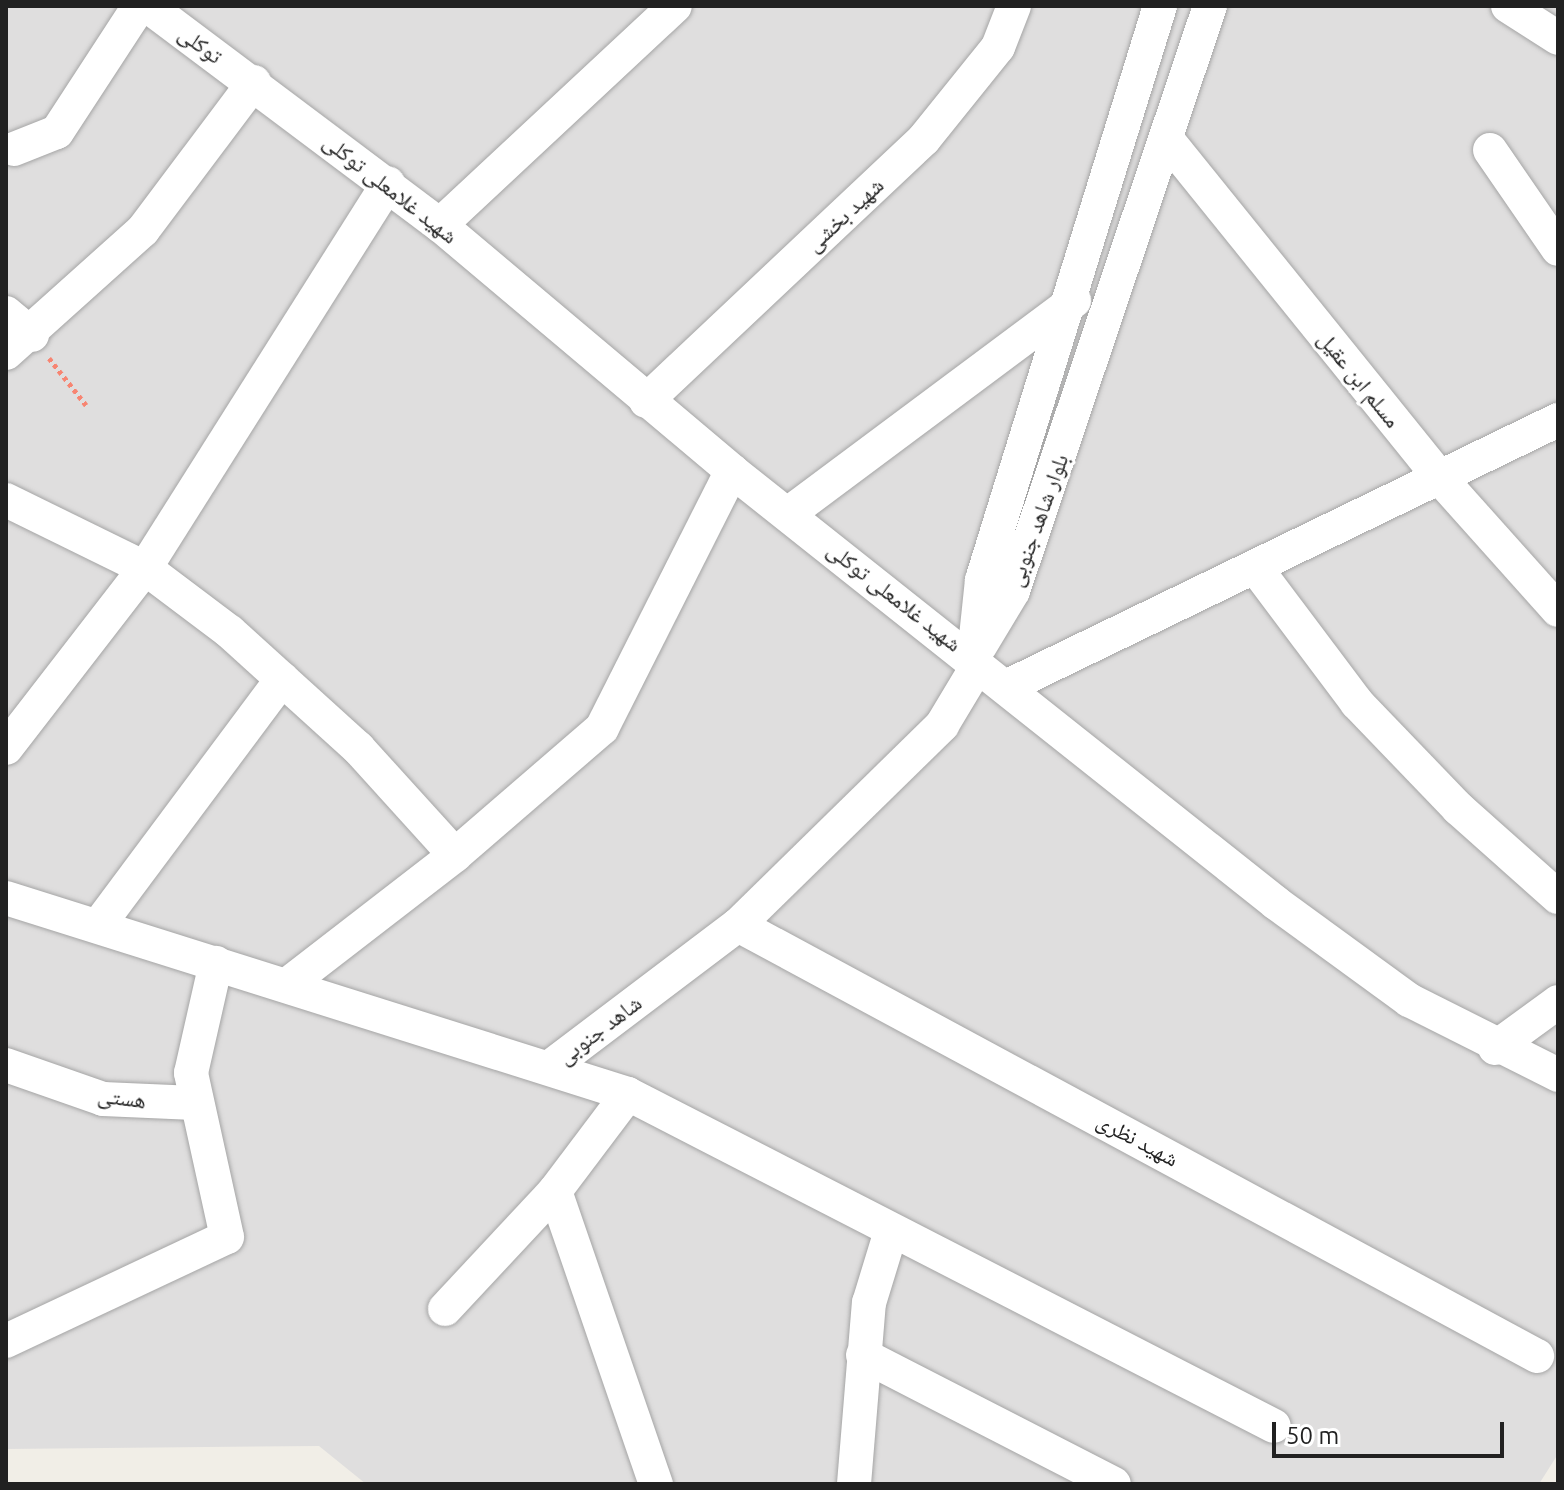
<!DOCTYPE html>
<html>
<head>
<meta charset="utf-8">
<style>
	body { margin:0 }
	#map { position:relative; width:1564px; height:1490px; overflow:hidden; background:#f1eee7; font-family:Ubuntu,"Noto Naskh Arabic",sans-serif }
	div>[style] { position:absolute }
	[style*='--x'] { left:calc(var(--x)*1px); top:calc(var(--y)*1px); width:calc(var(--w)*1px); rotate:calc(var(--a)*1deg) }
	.residential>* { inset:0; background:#dfdede }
	.path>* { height:5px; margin-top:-2.5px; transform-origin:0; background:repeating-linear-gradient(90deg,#f78572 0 4px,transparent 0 8px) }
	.roads { filter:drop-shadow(0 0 2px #a5a5a5) drop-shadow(0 0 2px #a5a5a5) }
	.minor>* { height:34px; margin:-17px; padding:0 17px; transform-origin:17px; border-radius:17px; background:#fff }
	span { translate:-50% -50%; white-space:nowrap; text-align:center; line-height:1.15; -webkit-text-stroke:6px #fff; paint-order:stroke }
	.street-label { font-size:22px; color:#212121 }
	.frame { position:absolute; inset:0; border:8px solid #212121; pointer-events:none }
	.scale { position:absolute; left:1272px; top:1422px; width:232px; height:36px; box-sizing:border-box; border:4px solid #212121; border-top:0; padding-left:10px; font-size:24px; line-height:28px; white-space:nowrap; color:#212121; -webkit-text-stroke:6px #fff; paint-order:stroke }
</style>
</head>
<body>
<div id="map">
	<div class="residential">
		<i style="clip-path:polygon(6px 6px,1558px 6px,1558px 1454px,1539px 1484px,366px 1484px,319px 1446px,6px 1449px)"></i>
	</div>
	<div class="path">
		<i style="--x:49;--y:358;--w:60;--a:51.8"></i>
	</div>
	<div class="roads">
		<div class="minor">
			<i style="--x:148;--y:6;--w:365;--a:36.9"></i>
			<i style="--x:440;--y:225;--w:382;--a:40.1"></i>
			<i style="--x:732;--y:471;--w:695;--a:38.45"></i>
			<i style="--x:1276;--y:903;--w:165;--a:36.1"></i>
			<i style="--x:1409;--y:1000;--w:167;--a:26.7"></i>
			<i style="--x:1508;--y:6;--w:59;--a:32.6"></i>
			<i style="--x:1169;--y:142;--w:432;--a:51.1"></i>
			<i style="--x:1440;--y:478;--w:177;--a:48.2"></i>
			<i style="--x:14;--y:149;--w:46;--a:-21.6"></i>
			<i style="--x:57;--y:132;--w:150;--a:-56.9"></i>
			<i style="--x:1490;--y:150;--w:120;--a:55.5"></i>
			<i style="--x:440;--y:225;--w:321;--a:-43"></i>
			<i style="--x:6;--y:313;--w:34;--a:40"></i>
			<i style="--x:6;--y:353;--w:184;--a:-41.9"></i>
			<i style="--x:143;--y:230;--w:185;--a:-53.1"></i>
			<i style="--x:646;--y:401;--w:382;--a:-43.3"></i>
			<i style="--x:924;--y:139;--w:118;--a:-51.2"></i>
			<i style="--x:998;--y:47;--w:44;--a:-68.7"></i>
			<i style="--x:6;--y:500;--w:155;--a:26.1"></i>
			<i style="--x:145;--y:568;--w:106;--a:37"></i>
			<i style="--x:230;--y:632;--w:173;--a:42.2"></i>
			<i style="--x:358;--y:748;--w:144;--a:47.8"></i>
			<i style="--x:788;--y:514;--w:357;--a:-36.7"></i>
			<i style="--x:1255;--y:567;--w:170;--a:53.1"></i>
			<i style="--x:1357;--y:703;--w:146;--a:46.1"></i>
			<i style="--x:1458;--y:808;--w:134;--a:41.7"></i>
			<i style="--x:980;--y:646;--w:64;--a:-59"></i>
			<i style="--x:1013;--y:591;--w:617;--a:-71.39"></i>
			<i style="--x:1010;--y:685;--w:609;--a:-25.81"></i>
			<i style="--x:6;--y:748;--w:227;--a:-52.3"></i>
			<i style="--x:145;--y:568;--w:455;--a:-57.7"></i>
			<i style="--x:6;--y:898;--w:652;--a:17.49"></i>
			<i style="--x:628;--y:1094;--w:726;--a:27.2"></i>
			<i style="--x:738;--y:925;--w:908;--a:28.34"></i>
			<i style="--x:98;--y:926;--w:308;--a:-53.3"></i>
			<i style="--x:287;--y:985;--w:212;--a:-37.7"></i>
			<i style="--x:455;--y:855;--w:194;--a:-40.8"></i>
			<i style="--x:602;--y:728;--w:288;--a:-63.2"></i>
			<i style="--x:1495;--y:1048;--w:78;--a:-36.1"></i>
			<i style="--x:6;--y:1065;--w:103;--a:19.3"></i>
			<i style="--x:103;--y:1099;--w:92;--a:2.5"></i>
			<i style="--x:550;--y:1067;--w:236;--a:-37.1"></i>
			<i style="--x:738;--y:925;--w:286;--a:-44.4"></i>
			<i style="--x:942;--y:725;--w:58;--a:-59"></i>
			<i style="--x:972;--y:675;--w:96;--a:-84"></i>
			<i style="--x:982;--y:580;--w:601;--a:-72.77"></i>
			<i style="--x:555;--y:1191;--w:310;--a:71"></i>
			<i style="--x:445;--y:1309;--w:161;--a:-47"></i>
			<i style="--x:555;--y:1191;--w:121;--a:-53"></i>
			<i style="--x:6;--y:1341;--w:244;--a:-25.2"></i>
			<i style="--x:227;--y:1237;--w:168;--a:-102.4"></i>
			<i style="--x:191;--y:1073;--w:113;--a:-77.2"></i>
			<i style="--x:863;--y:1355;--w:282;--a:27.2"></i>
			<i style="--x:854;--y:1484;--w:182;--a:-85.3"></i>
			<i style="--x:869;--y:1303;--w:75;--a:-73"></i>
		</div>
	</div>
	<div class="street-label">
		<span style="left:201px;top:44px;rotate:36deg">توکلی</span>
		<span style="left:391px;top:188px;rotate:38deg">شهید غلامعلی توکلی</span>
		<span style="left:844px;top:214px;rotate:-43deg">شهید بخشی</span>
		<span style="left:1360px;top:379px;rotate:51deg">مسلم ابن عقیل</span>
		<span style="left:1037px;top:520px;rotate:-70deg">بلوار شاهد جنوبی</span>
		<span style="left:895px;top:596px;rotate:38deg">شهید غلامعلی توکلی</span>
		<span style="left:599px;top:1029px;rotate:-37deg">شاهد جنوبی</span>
		<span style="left:122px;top:1097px;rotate:7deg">هستی</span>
		<span style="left:1138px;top:1139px;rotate:28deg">شهید نظری</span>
	</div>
	<div class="frame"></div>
	<div class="scale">50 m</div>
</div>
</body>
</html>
